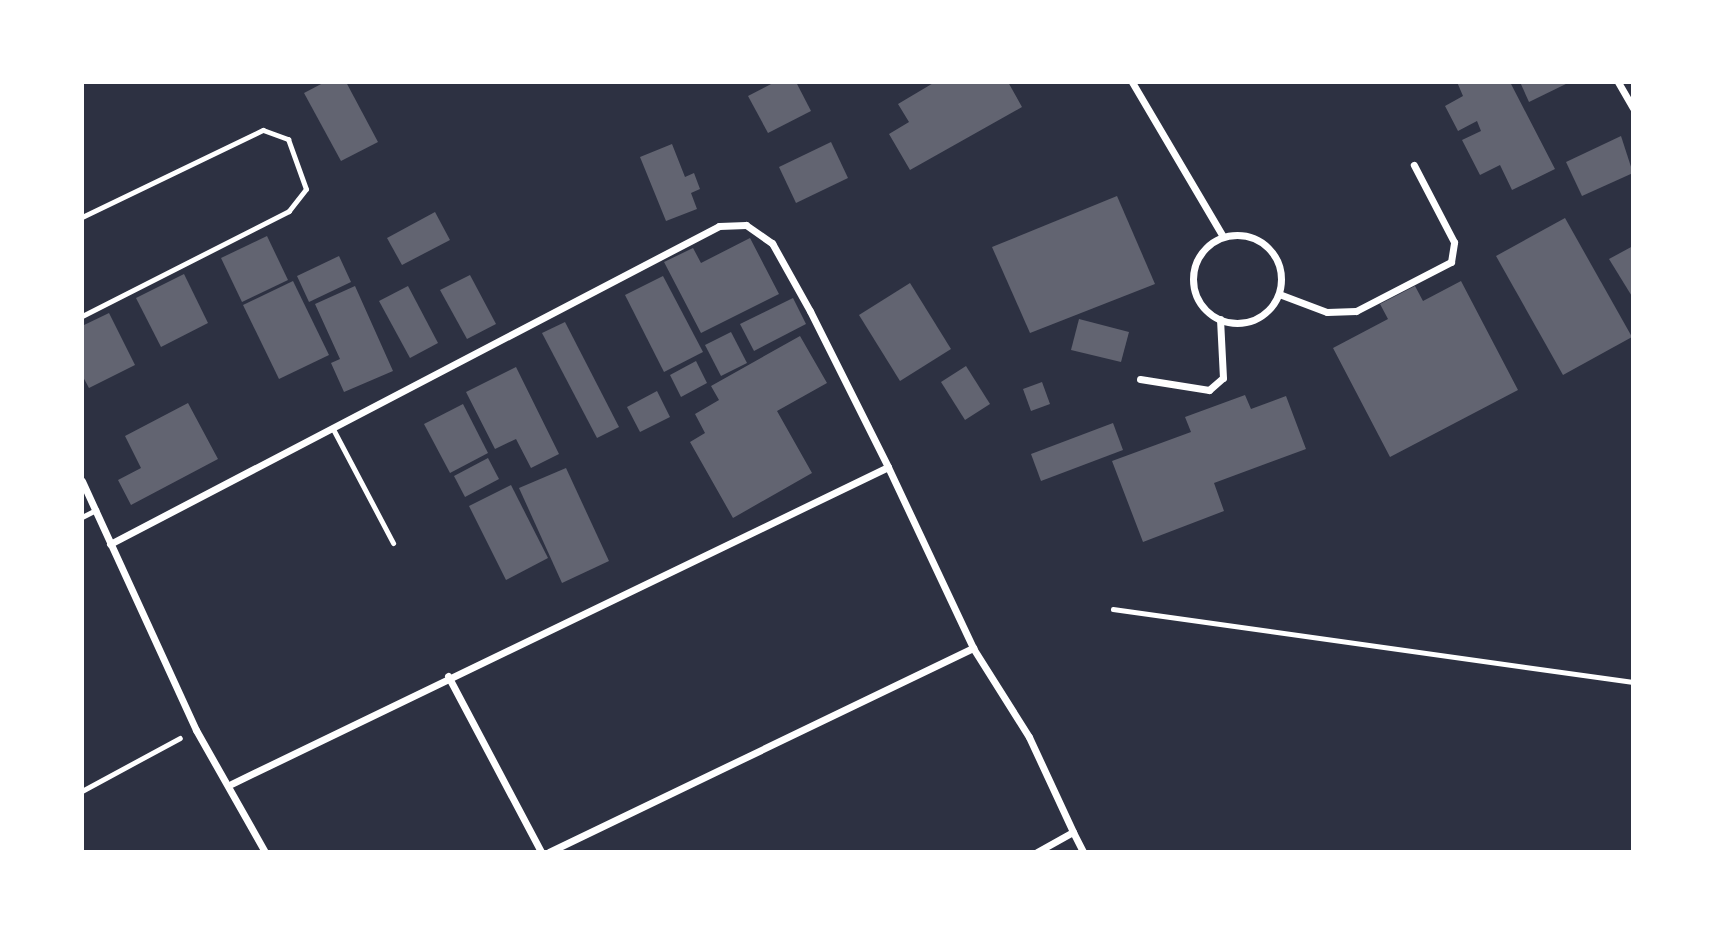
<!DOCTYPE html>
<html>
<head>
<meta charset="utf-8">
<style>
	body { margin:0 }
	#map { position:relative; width:1715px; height:934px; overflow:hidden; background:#2d3142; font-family:Signika,sans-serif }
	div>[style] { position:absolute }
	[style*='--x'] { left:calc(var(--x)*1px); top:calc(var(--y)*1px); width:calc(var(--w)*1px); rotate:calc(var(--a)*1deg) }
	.building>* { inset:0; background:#626471 }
	.path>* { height:4.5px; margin:-2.25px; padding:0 2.25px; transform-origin:2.25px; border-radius:2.25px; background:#fff }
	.service>* { height:5px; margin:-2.5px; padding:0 2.5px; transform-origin:2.5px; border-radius:2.5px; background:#fff }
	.minor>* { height:7px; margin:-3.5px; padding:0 3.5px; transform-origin:3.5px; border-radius:3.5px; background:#fff }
	.minor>.ring { margin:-3.5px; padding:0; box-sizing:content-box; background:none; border:7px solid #fff; border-radius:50% }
	span { translate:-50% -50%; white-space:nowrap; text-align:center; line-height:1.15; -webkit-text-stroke:7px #fff; paint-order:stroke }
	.frame { position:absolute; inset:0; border:84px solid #fff; pointer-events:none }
</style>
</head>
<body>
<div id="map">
	<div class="building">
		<i style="clip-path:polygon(325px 82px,346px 82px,378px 142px,341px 161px,304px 93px)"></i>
		<i style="clip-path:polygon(775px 82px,796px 82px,811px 111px,768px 133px,748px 96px)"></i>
		<i style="clip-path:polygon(935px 82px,1008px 82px,1022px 107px,910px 170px,889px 134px,909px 122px,898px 104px)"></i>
		<i style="clip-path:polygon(1457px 82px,1510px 82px,1555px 169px,1512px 190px,1500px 165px,1480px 175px,1462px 140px,1481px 131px,1477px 121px,1458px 131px,1445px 106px,1463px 96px)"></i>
		<i style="clip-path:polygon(1520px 82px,1570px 82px,1529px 102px)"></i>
		<i style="clip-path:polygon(1621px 136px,1633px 173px,1582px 196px,1566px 162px)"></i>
		<i style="clip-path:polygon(831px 142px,848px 178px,796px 203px,779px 167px)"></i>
		<i style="clip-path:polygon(672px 144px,685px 177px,694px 173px,700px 189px,691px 193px,697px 209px,666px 221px,640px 157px)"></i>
		<i style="clip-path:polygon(1117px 196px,1155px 284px,1030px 333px,992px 247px)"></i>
		<i style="clip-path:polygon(435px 212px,450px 240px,402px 265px,387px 238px)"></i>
		<i style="clip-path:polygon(1565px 218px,1632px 337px,1563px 375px,1496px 256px)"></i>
		<i style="clip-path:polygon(267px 236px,288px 280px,242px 302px,221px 258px)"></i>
		<i style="clip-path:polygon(750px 238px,779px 294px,701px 333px,664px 262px,693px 248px,701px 263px)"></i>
		<i style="clip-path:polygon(1633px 246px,1633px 298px,1609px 259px)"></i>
		<i style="clip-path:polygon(339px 256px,351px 282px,309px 302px,297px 276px)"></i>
		<i style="clip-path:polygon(184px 274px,208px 323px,161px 347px,136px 298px)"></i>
		<i style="clip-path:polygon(470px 275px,496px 324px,467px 339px,440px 290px)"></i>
		<i style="clip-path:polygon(663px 276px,703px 352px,664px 372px,625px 295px)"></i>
		<i style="clip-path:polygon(293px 281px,329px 355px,279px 379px,243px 305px)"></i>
		<i style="clip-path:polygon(1461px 281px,1518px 390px,1390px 457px,1333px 348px,1388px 319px,1380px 304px,1415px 286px,1423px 301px)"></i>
		<i style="clip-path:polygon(910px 283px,951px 349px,900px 381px,859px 315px)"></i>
		<i style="clip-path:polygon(355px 286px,393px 371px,344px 392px,331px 363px,340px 359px,315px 304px)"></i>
		<i style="clip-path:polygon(408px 286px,438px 343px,410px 358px,379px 301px)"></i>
		<i style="clip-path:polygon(793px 298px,806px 324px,754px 351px,740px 324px)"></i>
		<i style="clip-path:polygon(109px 313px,135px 365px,89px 388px,82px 375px,82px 326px)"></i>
		<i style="clip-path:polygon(1079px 319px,1129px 332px,1121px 362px,1071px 350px)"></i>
		<i style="clip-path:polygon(565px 322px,619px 427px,597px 438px,542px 333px)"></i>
		<i style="clip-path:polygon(731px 332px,747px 363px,721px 376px,705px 345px)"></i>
		<i style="clip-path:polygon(800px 336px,827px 383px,777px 411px,812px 473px,733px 518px,690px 442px,705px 433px,695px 414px,719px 400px,711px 386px)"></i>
		<i style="clip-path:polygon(696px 361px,707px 383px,681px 397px,670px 375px)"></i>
		<i style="clip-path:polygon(966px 366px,990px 404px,965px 420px,941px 382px)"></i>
		<i style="clip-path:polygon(516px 367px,559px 454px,531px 468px,516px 439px,495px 449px,466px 392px)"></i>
		<i style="clip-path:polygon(1042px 382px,1050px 404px,1031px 411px,1023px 389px)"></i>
		<i style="clip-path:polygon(657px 391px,670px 417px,640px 432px,627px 407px)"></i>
		<i style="clip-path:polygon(1245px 395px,1251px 409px,1286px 396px,1306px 449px,1214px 483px,1224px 511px,1143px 542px,1112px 461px,1191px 432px,1185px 417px)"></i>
		<i style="clip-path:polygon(188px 403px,218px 459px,131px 505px,118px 480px,141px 468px,125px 436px)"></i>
		<i style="clip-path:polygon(463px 404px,488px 453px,450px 473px,424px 424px)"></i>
		<i style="clip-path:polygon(1113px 423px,1123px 450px,1041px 481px,1031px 454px)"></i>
		<i style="clip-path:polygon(488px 458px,499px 479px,465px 497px,454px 476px)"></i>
		<i style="clip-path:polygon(566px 468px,609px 561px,562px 583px,519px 488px)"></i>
		<i style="clip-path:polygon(511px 485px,548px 558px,506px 580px,469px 506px)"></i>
	</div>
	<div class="path">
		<i style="--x:1113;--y:609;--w:525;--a:7.99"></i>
		<i style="--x:82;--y:791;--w:111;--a:-28.4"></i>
	</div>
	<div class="service">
		<i style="--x:82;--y:217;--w:201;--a:-25.7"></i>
		<i style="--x:263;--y:130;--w:27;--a:20"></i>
		<i style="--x:288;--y:139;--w:53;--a:70.2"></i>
		<i style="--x:306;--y:189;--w:28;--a:128"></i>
		<i style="--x:289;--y:211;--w:232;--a:153.1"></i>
		<i style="--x:333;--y:429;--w:129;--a:62.2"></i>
		<i style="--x:82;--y:517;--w:16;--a:-27"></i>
	</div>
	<div class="minor">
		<i style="--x:1132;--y:82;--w:178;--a:59.5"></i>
		<i style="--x:1618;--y:82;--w:30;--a:60"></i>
		<i class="ring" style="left:1193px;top:235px;width:81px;height:81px"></i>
		<i style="--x:1279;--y:294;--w:51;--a:20.6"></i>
		<i style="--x:1327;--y:312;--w:29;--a:-2"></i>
		<i style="--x:1356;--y:311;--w:107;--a:-27.3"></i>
		<i style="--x:1451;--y:262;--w:20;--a:-81"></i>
		<i style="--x:1454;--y:242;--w:87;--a:-117.5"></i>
		<i style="--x:1140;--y:379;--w:70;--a:9.1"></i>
		<i style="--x:1209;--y:390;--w:18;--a:-41"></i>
		<i style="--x:1223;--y:378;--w:59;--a:-92.9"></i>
		<i style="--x:888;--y:467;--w:200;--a:64.8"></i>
		<i style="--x:973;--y:648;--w:105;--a:57.8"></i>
		<i style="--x:1029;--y:737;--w:105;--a:65.1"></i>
		<i style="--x:82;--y:481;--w:274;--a:65.4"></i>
		<i style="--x:196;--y:730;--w:140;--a:60.5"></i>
		<i style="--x:110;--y:544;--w:687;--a:-27.57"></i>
		<i style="--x:719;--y:226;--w:27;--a:-2"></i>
		<i style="--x:746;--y:225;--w:32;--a:35"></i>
		<i style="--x:772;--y:243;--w:78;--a:60.8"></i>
		<i style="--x:810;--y:311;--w:174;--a:63.4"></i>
		<i style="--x:888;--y:467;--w:729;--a:154.24"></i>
		<i style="--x:448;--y:676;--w:199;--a:62.1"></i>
		<i style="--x:549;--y:852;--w:471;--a:-25.7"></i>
		<i style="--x:1037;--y:852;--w:41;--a:-29.1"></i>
		<i style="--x:1073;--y:832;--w:22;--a:63"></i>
	</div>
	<div class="frame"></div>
</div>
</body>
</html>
